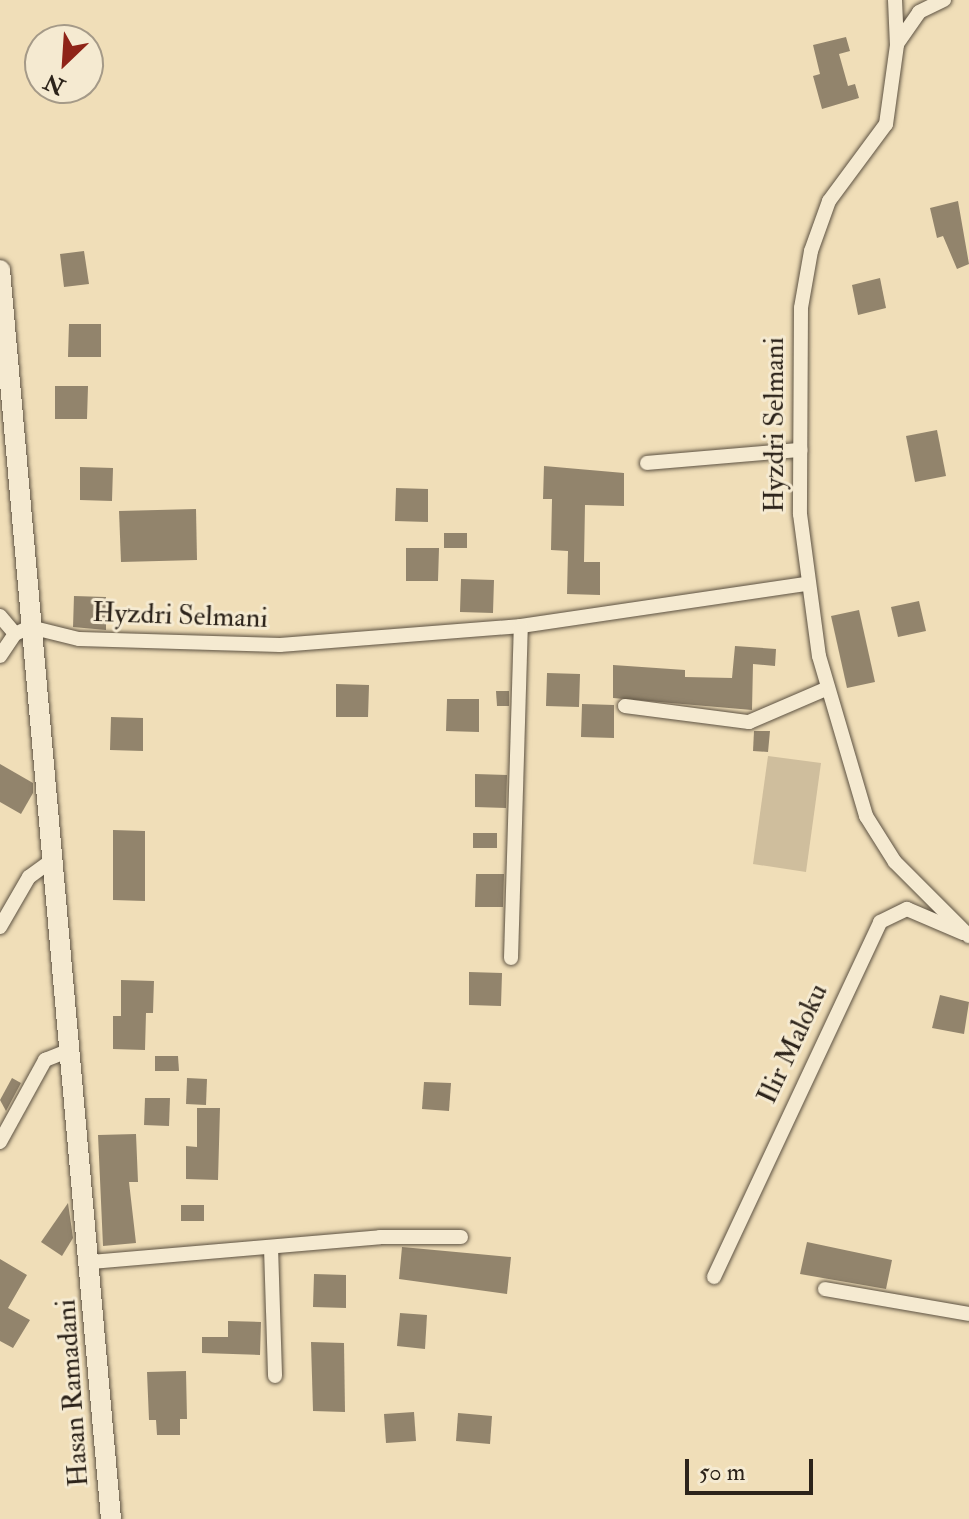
<!DOCTYPE html>
<html>
<head>
<meta charset="utf-8">
<style>
	body { margin:0 }
	#map { position:relative; width:969px; height:1519px; overflow:hidden; background:#f0deb8; font-family:"IM FELL Double Pica",serif }
	div>[style] { position:absolute }
	[style*='--x'] { left:calc(var(--x)*1px); top:calc(var(--y)*1px); width:calc(var(--w)*1px); rotate:calc(var(--a)*1deg) }
	.green>* { inset:0; background:#cfbe9d }
	.building>* { inset:0; background:#92846c }
	.roads { filter:drop-shadow(0 0 2px #5d5242) drop-shadow(0 0 2px #5d5242) }
	.street>* { height:14px; margin:-7px; padding:0 7px; transform-origin:7px; border-radius:7px; background:#f5ead1 }
	.secondary>* { height:20px; margin:-10px; padding:0 10px; transform-origin:10px; border-radius:10px; background:#f5ead1 }
	span { translate:-50% -50%; white-space:nowrap; text-align:center; line-height:1.15; -webkit-text-stroke:6px #f5ead1; paint-order:stroke }
	.street-label { font-size:28px; color:#2c231a }
	.north { position:absolute; left:24px; top:24px; width:80px; height:80px; box-sizing:border-box; background:#f5ead1; border:2px solid #a59a88; border-radius:50%; rotate:205deg; font-size:22px; font-weight:700; line-height:32px; text-align:center; color:#2c231a }
	.north::after { content:''; display:block; margin:auto; width:28px; height:36px; background:#8f2418; clip-path:polygon(50% 0,100% 100%,50% 72%,0 100%) }
	.scale { position:absolute; left:685px; top:1459px; width:128px; height:36px; box-sizing:border-box; border:4px solid #2c231a; border-top:0; padding-left:10px; font-size:24px; line-height:28px; white-space:nowrap; color:#2c231a; -webkit-text-stroke:6px #f5ead1; paint-order:stroke }
</style>
</head>
<body>
<div id="map">
	<div class="green">
		<i style="clip-path:polygon(768px 756px,821px 763px,806px 872px,753px 864px)"></i>
	</div>
	<div class="building">
		<i style="clip-path:polygon(846px 37px,850px 51px,839px 54px,848px 86px,855px 84px,859px 98px,822px 109px,813px 76px,820px 74px,813px 45px)"></i>
		<i style="clip-path:polygon(958px 201px,969px 264px,957px 269px,943px 236px,937px 238px,930px 208px)"></i>
		<i style="clip-path:polygon(84px 251px,89px 284px,64px 287px,60px 254px)"></i>
		<i style="clip-path:polygon(880px 278px,886px 308px,858px 315px,852px 285px)"></i>
		<i style="clip-path:polygon(69px 324px,101px 324px,101px 357px,68px 357px)"></i>
		<i style="clip-path:polygon(55px 386px,88px 386px,87px 419px,55px 419px)"></i>
		<i style="clip-path:polygon(937px 430px,946px 476px,915px 482px,906px 436px)"></i>
		<i style="clip-path:polygon(544px 466px,624px 473px,624px 506px,585px 505px,584px 562px,600px 562px,600px 595px,567px 594px,568px 551px,551px 550px,552px 499px,543px 499px)"></i>
		<i style="clip-path:polygon(80px 467px,113px 468px,112px 501px,80px 500px)"></i>
		<i style="clip-path:polygon(396px 488px,428px 489px,428px 522px,395px 521px)"></i>
		<i style="clip-path:polygon(196px 509px,197px 560px,121px 562px,119px 511px)"></i>
		<i style="clip-path:polygon(444px 533px,467px 533px,467px 548px,444px 548px)"></i>
		<i style="clip-path:polygon(406px 548px,439px 548px,438px 581px,406px 581px)"></i>
		<i style="clip-path:polygon(461px 579px,494px 580px,493px 613px,460px 612px)"></i>
		<i style="clip-path:polygon(74px 596px,106px 597px,106px 630px,73px 627px)"></i>
		<i style="clip-path:polygon(919px 601px,926px 631px,898px 637px,891px 607px)"></i>
		<i style="clip-path:polygon(859px 610px,875px 682px,847px 688px,831px 616px)"></i>
		<i style="clip-path:polygon(735px 646px,776px 649px,775px 666px,753px 664px,752px 710px,613px 698px,613px 665px,685px 670px,685px 677px,732px 678px)"></i>
		<i style="clip-path:polygon(547px 673px,580px 674px,579px 707px,546px 706px)"></i>
		<i style="clip-path:polygon(336px 684px,369px 685px,368px 717px,336px 717px)"></i>
		<i style="clip-path:polygon(496px 691px,509px 691px,509px 706px,497px 706px)"></i>
		<i style="clip-path:polygon(447px 699px,479px 699px,479px 732px,446px 731px)"></i>
		<i style="clip-path:polygon(582px 704px,614px 705px,614px 738px,581px 737px)"></i>
		<i style="clip-path:polygon(111px 717px,143px 718px,143px 751px,110px 750px)"></i>
		<i style="clip-path:polygon(754px 731px,770px 731px,768px 752px,753px 751px)"></i>
		<i style="clip-path:polygon(0 764px,33px 783px,33px 793px,21px 814px,0 802px)"></i>
		<i style="clip-path:polygon(475px 774px,507px 775px,506px 808px,475px 807px)"></i>
		<i style="clip-path:polygon(113px 830px,145px 831px,145px 901px,113px 900px)"></i>
		<i style="clip-path:polygon(473px 833px,497px 833px,497px 848px,473px 848px)"></i>
		<i style="clip-path:polygon(476px 874px,504px 874px,503px 907px,475px 907px)"></i>
		<i style="clip-path:polygon(469px 972px,502px 973px,501px 1006px,469px 1005px)"></i>
		<i style="clip-path:polygon(121px 980px,154px 981px,153px 1013px,146px 1013px,145px 1050px,113px 1049px,113px 1016px,121px 1016px)"></i>
		<i style="clip-path:polygon(940px 995px,969px 1002px,964px 1034px,932px 1028px)"></i>
		<i style="clip-path:polygon(155px 1056px,178px 1056px,179px 1071px,155px 1071px)"></i>
		<i style="clip-path:polygon(12px 1078px,21px 1083px,6px 1111px,0 1100px)"></i>
		<i style="clip-path:polygon(187px 1078px,207px 1079px,206px 1105px,186px 1104px)"></i>
		<i style="clip-path:polygon(424px 1082px,451px 1083px,449px 1111px,422px 1109px)"></i>
		<i style="clip-path:polygon(145px 1098px,170px 1098px,169px 1126px,144px 1125px)"></i>
		<i style="clip-path:polygon(197px 1108px,220px 1108px,218px 1180px,186px 1179px,186px 1146px,197px 1147px)"></i>
		<i style="clip-path:polygon(136px 1134px,138px 1182px,129px 1182px,136px 1243px,103px 1246px,98px 1135px)"></i>
		<i style="clip-path:polygon(68px 1203px,73px 1238px,62px 1256px,41px 1242px)"></i>
		<i style="clip-path:polygon(181px 1205px,204px 1205px,204px 1221px,181px 1221px)"></i>
		<i style="clip-path:polygon(807px 1242px,892px 1260px,886px 1289px,800px 1274px)"></i>
		<i style="clip-path:polygon(402px 1247px,511px 1257px,507px 1294px,399px 1279px)"></i>
		<i style="clip-path:polygon(0 1259px,27px 1275px,8px 1308px,30px 1320px,13px 1348px,0 1341px)"></i>
		<i style="clip-path:polygon(314px 1274px,346px 1275px,346px 1308px,313px 1307px)"></i>
		<i style="clip-path:polygon(400px 1313px,427px 1315px,425px 1349px,397px 1346px)"></i>
		<i style="clip-path:polygon(228px 1321px,261px 1322px,260px 1355px,202px 1353px,202px 1337px,228px 1337px)"></i>
		<i style="clip-path:polygon(311px 1342px,344px 1343px,345px 1412px,313px 1411px)"></i>
		<i style="clip-path:polygon(186px 1371px,187px 1419px,180px 1419px,180px 1435px,157px 1435px,156px 1420px,149px 1420px,147px 1372px)"></i>
		<i style="clip-path:polygon(414px 1412px,416px 1441px,386px 1443px,384px 1414px)"></i>
		<i style="clip-path:polygon(458px 1413px,492px 1416px,490px 1444px,456px 1441px)"></i>
	</div>
	<div class="roads">
		<div class="street">
			<i style="--x:895;--y:0;--w:45;--a:87.5"></i>
			<i style="--x:897;--y:45;--w:80;--a:97.9"></i>
			<i style="--x:886;--y:124;--w:96;--a:126.5"></i>
			<i style="--x:829;--y:201;--w:53;--a:109.8"></i>
			<i style="--x:811;--y:251;--w:58;--a:100"></i>
			<i style="--x:801;--y:308;--w:206;--a:90.3"></i>
			<i style="--x:800;--y:514;--w:143;--a:82.4"></i>
			<i style="--x:819;--y:656;--w:167;--a:73.6"></i>
			<i style="--x:866;--y:816;--w:54;--a:57.8"></i>
			<i style="--x:895;--y:862;--w:105;--a:45"></i>
			<i style="--x:897;--y:44;--w:39;--a:-55"></i>
			<i style="--x:919;--y:12;--w:28;--a:-26"></i>
			<i style="--x:647;--y:463;--w:154;--a:-4.9"></i>
			<i style="--x:0;--y:616;--w:23;--a:50"></i>
			<i style="--x:0;--y:656;--w:27;--a:-56"></i>
			<i style="--x:15;--y:634;--w:17;--a:-25"></i>
			<i style="--x:30;--y:627;--w:50;--a:13.8"></i>
			<i style="--x:79;--y:639;--w:201;--a:1.7"></i>
			<i style="--x:280;--y:645;--w:242;--a:-4.5"></i>
			<i style="--x:521;--y:626;--w:289;--a:-8.4"></i>
			<i style="--x:625;--y:706;--w:125;--a:7.4"></i>
			<i style="--x:749;--y:722;--w:86;--a:-23.3"></i>
			<i style="--x:0;--y:927;--w:58;--a:-59.9"></i>
			<i style="--x:29;--y:877;--w:29;--a:-36"></i>
			<i style="--x:511;--y:958;--w:332;--a:-88.3"></i>
			<i style="--x:0;--y:1142;--w:94;--a:-61.2"></i>
			<i style="--x:45;--y:1060;--w:27;--a:-22"></i>
			<i style="--x:271;--y:1247;--w:129;--a:88.2"></i>
			<i style="--x:91;--y:1262;--w:290;--a:-4.9"></i>
			<i style="--x:380;--y:1237;--w:81;--a:0"></i>
			<i style="--x:714;--y:1277;--w:392;--a:-64.9"></i>
			<i style="--x:880;--y:922;--w:30;--a:-26"></i>
			<i style="--x:907;--y:909;--w:61;--a:23.2"></i>
			<i style="--x:825;--y:1289;--w:146;--a:9.8"></i>
		</div>
		<div class="secondary">
			<i style="--x:0;--y:270;--w:1254;--a:84.92"></i>
		</div>
	</div>
	<div class="street-label">
		<span style="left:775px;top:425px;rotate:-90deg">Hyzdri Selmani</span>
		<span style="left:180px;top:616px;rotate:2deg">Hyzdri Selmani</span>
		<span style="left:793px;top:1044px;rotate:-65deg">Ilir Maloku</span>
		<span style="left:73px;top:1393px;rotate:-94deg">Hasan Ramadani</span>
	</div>
	<div class="north">N</div>
	<div class="scale">50 m</div>
</div>
</body>
</html>
